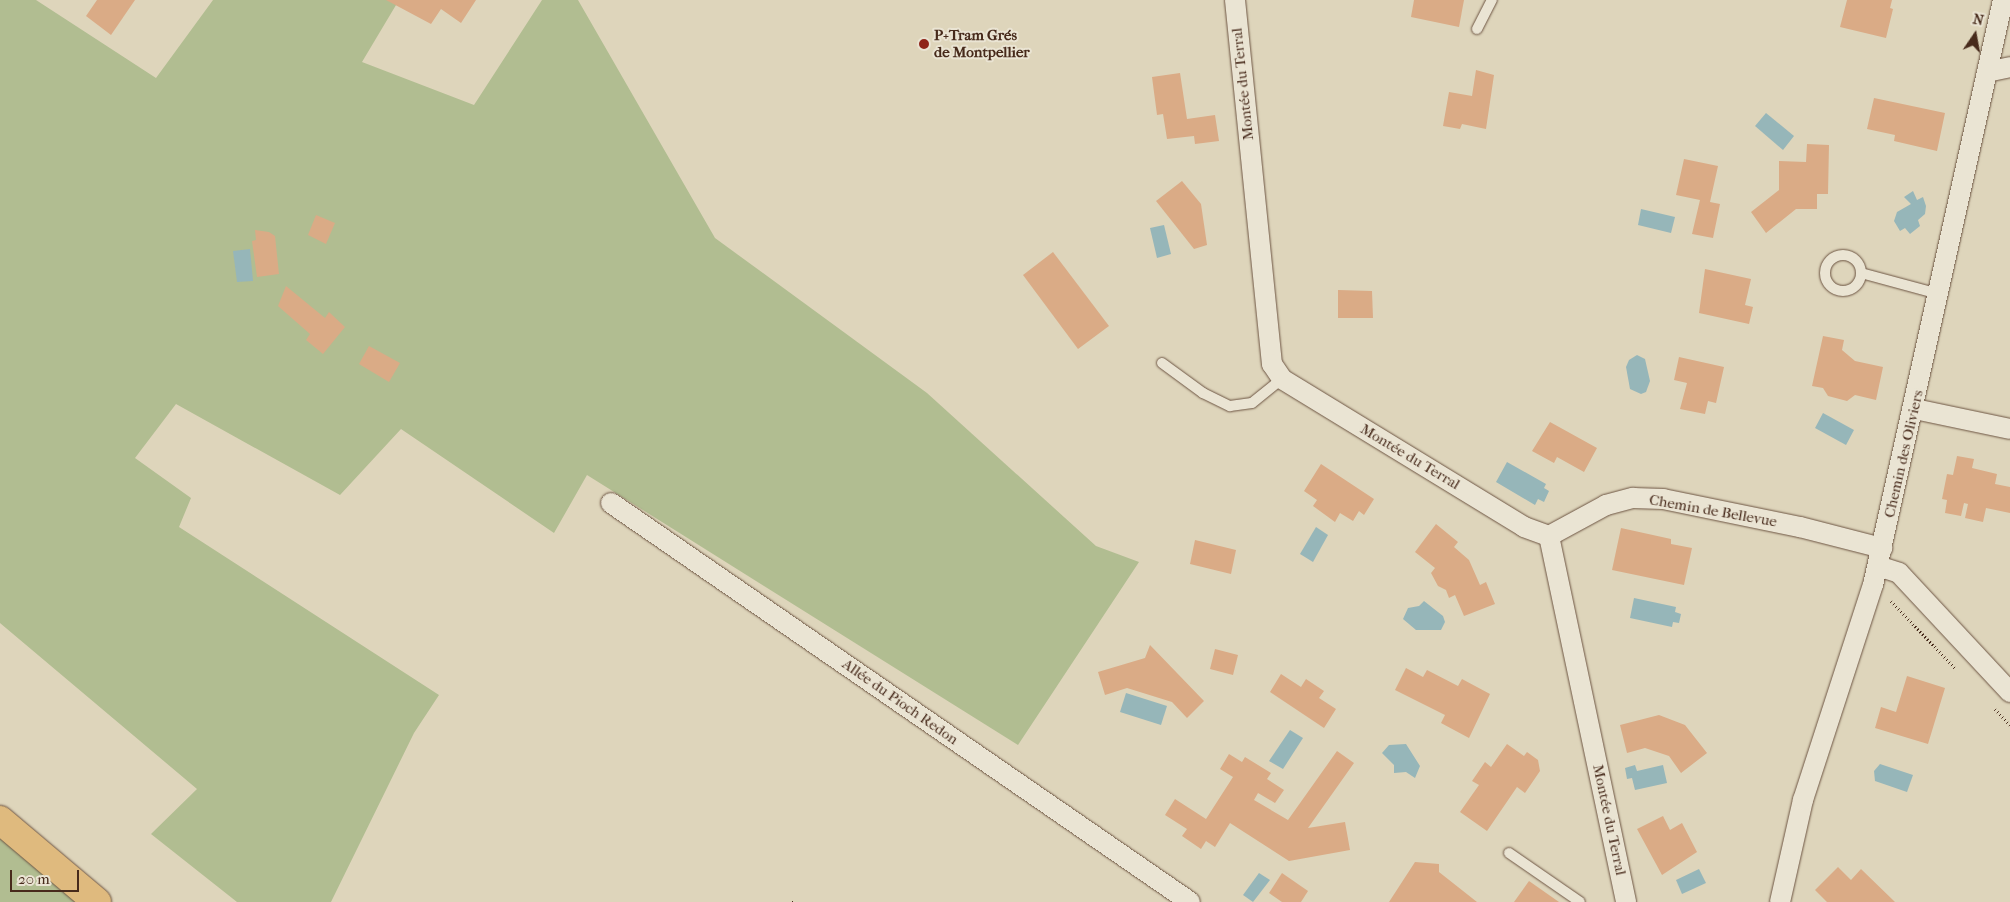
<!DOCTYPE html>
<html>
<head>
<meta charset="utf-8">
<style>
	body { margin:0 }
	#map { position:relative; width:2010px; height:902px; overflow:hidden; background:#ded5bb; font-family:"IM FELL French Canon",serif }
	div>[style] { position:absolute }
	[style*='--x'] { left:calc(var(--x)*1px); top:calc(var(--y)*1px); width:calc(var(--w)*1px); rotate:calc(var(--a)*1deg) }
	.green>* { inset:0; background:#b1bd91 }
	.water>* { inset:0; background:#96b6b9 }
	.building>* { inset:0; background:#daab86 }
	.path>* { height:3px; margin-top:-1.5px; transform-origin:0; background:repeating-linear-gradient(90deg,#472a1b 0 1px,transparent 0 3.5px) }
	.roads { filter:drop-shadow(0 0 1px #6d5543) drop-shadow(0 0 1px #6d5543) }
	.service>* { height:10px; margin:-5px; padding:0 5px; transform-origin:5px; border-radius:5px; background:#eae4d3 }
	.service>.ring { margin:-5px; padding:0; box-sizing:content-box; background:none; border:10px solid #eae4d3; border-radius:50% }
	.minor>* { height:20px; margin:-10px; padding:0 10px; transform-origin:10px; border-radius:10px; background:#eae4d3 }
	.primary>* { height:28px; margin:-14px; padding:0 14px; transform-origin:14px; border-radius:14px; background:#dfba7e }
	.dots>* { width:14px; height:14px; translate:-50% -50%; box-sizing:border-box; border:2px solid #eae4d3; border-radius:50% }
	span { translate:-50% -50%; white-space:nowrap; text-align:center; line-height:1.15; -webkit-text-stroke:4px #eae4d3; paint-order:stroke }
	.poi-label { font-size:15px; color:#472a1b; font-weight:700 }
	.left { translate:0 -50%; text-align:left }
	.street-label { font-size:15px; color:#472a1b }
	.north { position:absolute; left:1950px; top:10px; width:50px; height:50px; -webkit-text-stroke:4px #eae4d3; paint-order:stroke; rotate:12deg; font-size:14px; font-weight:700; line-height:20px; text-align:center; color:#472a1b }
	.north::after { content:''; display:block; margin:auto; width:18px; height:22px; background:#472a1b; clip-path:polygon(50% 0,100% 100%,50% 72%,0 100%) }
	.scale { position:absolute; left:10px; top:870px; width:69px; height:22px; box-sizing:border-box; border:2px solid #472a1b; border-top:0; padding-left:6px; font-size:15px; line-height:18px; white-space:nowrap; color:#472a1b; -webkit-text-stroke:4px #eae4d3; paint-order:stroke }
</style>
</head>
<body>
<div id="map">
	<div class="green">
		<i style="clip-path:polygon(0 0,36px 0,156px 78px,213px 0,399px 0,362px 62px,474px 105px,542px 0,578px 0,715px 238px,927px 393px,1096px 546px,1139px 562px,1018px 745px,587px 475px,554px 533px,401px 429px,340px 495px,176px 404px,135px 458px,191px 498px,179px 527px,439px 695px,414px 733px,331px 902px,237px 902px,151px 834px,197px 789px,0 623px)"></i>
		<i style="clip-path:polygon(0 818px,97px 902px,0 902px)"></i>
	</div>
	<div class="water">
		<i style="clip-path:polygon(1766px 113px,1794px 136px,1783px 150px,1755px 126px)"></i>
		<i style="clip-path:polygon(1913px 191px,1917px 200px,1923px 197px,1926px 206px,1925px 214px,1918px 220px,1920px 226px,1910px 234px,1905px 228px,1900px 231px,1894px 221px,1897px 212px,1911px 204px,1904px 197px)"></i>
		<i style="clip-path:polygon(1641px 209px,1675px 217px,1671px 233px,1638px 225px)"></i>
		<i style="clip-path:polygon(1164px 225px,1171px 254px,1157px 258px,1150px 228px)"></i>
		<i style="clip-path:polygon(250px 249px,253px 281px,237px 282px,233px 251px)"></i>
		<i style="clip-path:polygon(1637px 355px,1645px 359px,1650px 381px,1646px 392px,1641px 394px,1630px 389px,1626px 367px,1629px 360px)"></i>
		<i style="clip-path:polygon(1823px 413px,1854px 430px,1846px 445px,1815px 428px)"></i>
		<i style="clip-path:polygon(1507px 462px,1546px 484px,1544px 488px,1549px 491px,1544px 502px,1538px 499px,1535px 505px,1496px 482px)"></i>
		<i style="clip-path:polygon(1316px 527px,1328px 535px,1313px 562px,1300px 554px)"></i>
		<i style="clip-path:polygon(1634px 598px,1676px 607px,1675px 612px,1681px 614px,1679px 623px,1673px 622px,1672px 627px,1630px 618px)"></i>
		<i style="clip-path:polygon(1424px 601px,1443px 616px,1445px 622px,1441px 630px,1416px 630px,1403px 619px,1408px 608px,1419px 606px)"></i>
		<i style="clip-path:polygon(1126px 693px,1167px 706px,1161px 725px,1120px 712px)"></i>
		<i style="clip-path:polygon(1290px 730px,1303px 738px,1283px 769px,1269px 761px)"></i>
		<i style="clip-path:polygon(1406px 744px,1420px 766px,1415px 778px,1406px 772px,1394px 773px,1394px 765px,1382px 753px,1389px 745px)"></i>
		<i style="clip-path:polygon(1880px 764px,1913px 775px,1907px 792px,1875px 781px,1874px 771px)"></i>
		<i style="clip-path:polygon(1635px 765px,1637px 771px,1663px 765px,1667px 783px,1635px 790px,1632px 778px,1627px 779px,1625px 768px)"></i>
		<i style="clip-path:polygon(1699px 869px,1706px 883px,1682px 894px,1676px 880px)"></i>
		<i style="clip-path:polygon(1259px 873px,1270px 880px,1253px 902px,1243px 895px)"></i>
	</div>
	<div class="building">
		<i style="clip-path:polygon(97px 0,135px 0,111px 35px,86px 16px)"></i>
		<i style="clip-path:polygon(386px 0,476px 0,461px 23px,441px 9px,431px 24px)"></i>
		<i style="clip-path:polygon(1414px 0,1464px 0,1459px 27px,1411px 17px)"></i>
		<i style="clip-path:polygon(1847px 0,1892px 0,1890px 8px,1893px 9px,1886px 38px,1840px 27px)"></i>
		<i style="clip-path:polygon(1476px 70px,1494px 75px,1486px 129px,1462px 124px,1460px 129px,1443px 126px,1449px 92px,1472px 96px)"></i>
		<i style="clip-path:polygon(1180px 73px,1187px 119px,1215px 115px,1219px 141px,1195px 144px,1194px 136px,1167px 139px,1163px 114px,1157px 115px,1152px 77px)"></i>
		<i style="clip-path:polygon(1874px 98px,1945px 113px,1937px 151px,1894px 141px,1895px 135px,1867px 129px)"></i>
		<i style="clip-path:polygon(1807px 144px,1829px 145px,1828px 194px,1817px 194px,1817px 209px,1796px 209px,1766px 233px,1751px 212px,1779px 190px,1779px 161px,1806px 162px)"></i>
		<i style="clip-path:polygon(1684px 159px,1718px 166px,1710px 202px,1720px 204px,1713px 238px,1692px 234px,1700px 200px,1676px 195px)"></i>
		<i style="clip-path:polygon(1182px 181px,1201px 204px,1207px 245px,1194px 249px,1156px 201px)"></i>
		<i style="clip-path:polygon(316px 215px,335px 223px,326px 244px,308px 235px)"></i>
		<i style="clip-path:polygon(255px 230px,269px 232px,275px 236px,279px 274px,257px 277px,252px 241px,256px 240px)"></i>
		<i style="clip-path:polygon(1053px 252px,1109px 326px,1078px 349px,1023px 275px)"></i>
		<i style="clip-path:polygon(1705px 269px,1751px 279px,1745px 305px,1753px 307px,1749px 324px,1699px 313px)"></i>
		<i style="clip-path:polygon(286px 286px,325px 318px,329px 312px,345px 327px,323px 354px,306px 340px,310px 334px,278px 306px)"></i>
		<i style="clip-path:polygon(1338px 290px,1372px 291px,1373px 318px,1338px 318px)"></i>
		<i style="clip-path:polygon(1823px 336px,1844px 340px,1842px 350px,1855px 361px,1883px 367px,1876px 400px,1855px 395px,1847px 401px,1828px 396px,1823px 388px,1812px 386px)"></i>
		<i style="clip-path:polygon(369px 346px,400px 363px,389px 382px,359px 364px)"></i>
		<i style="clip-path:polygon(1679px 357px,1724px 367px,1716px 403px,1708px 401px,1705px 414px,1680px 409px,1687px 383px,1674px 380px)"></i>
		<i style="clip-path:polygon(1550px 422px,1597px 448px,1584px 472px,1557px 457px,1554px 463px,1532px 451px)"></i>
		<i style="clip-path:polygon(1957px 456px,1974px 459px,1972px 468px,1997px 474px,1995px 484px,2010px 487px,2010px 513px,1986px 508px,1983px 522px,1965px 518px,1968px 504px,1964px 503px,1961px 516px,1945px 513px,1947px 500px,1942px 499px,1947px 474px,1953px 475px)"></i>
		<i style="clip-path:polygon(1321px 464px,1374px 499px,1364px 515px,1359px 511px,1353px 521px,1340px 513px,1335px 522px,1313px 506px,1317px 500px,1304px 491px)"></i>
		<i style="clip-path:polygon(1436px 524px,1458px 542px,1454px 547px,1469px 560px,1480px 585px,1486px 582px,1495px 604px,1464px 616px,1455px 595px,1449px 598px,1446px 590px,1438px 586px,1431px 573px,1435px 568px,1415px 552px)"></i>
		<i style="clip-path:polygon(1621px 528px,1671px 539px,1671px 544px,1692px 548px,1684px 585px,1612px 570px)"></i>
		<i style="clip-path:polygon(1195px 540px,1236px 550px,1231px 574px,1190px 564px)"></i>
		<i style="clip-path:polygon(1150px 645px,1204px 701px,1187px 718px,1172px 702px,1127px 688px,1105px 695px,1098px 672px,1145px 658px)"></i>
		<i style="clip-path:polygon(1215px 649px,1238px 655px,1233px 675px,1210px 669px)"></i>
		<i style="clip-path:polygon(1406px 668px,1423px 677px,1427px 670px,1458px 686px,1462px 679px,1490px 694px,1469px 738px,1441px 723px,1445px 715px,1395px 690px)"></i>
		<i style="clip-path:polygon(1281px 674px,1301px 687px,1306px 679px,1324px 691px,1319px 698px,1336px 709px,1324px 728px,1270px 692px)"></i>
		<i style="clip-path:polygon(1907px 676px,1945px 688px,1928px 744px,1875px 728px,1881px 707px,1896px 712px)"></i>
		<i style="clip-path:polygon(1659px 715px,1685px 725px,1707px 753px,1681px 773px,1669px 756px,1645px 748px,1627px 753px,1620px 725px)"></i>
		<i style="clip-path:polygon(1507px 744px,1524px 756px,1527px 752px,1538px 760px,1540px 771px,1525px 793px,1517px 787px,1487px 831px,1460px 812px,1479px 785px,1472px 781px,1485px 762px,1491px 767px)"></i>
		<i style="clip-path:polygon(1337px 751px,1354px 763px,1308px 828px,1345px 822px,1350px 850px,1289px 861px,1230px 823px,1215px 847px,1206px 841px,1201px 849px,1182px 836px,1187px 829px,1165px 815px,1175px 799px,1206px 819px,1233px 777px,1220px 769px,1229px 754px,1242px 762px,1245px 757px,1271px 773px,1267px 779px,1284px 790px,1275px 803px,1258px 793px,1254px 800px,1288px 820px)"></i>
		<i style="clip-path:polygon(1663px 816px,1670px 830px,1682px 823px,1697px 852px,1662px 875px,1637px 829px)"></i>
		<i style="clip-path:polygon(1415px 862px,1439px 864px,1439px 872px,1477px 902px,1389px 902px)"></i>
		<i style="clip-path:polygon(1838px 867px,1851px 880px,1861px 869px,1895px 902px,1827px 902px,1815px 890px)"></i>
		<i style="clip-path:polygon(1282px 873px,1308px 891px,1301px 902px,1282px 902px,1269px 893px)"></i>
		<i style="clip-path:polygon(1529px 881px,1559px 902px,1514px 902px)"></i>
	</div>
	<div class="path">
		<i style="--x:1891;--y:601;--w:94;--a:46.3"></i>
		<i style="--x:1995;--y:709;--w:22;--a:47"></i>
		<i style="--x:792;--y:902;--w:4;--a:0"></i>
	</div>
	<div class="roads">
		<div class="service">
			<i style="--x:1477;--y:29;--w:33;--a:-63"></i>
			<i class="ring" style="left:1825px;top:255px;width:26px;height:26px"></i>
			<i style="--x:1861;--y:273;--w:81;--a:15.1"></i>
			<i style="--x:1162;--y:363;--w:51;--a:36.2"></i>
			<i style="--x:1203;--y:393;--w:30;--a:26"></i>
			<i style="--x:1230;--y:406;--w:22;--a:-8"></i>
			<i style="--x:1252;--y:403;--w:38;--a:-39"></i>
			<i style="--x:1509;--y:853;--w:86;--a:34.6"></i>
		</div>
		<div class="minor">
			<i style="--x:1235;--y:0;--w:366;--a:84.2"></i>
			<i style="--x:1272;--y:364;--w:18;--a:56"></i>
			<i style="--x:1282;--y:379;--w:284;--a:31.4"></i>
			<i style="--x:1524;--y:527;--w:27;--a:20"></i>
			<i style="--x:1987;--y:72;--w:24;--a:-12"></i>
			<i style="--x:1915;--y:409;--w:97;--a:11.9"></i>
			<i style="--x:611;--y:503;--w:703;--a:34.57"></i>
			<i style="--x:1549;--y:536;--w:374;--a:78.1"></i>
			<i style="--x:1549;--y:536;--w:65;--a:-28.5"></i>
			<i style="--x:1606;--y:505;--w:28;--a:-15"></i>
			<i style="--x:1633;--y:498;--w:30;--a:2"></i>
			<i style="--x:1663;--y:499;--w:140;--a:11.6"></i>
			<i style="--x:1800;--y:527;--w:85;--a:14.4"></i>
			<i style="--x:1878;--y:566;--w:22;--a:18"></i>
			<i style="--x:1899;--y:573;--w:163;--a:47"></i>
			<i style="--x:1780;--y:902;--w:105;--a:-77.3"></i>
			<i style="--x:1803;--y:800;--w:226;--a:-72"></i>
			<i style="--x:1873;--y:585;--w:599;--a:-77.47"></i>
		</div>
		<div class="primary">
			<i style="--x:0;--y:820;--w:127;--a:40.2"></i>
		</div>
	</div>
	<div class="dots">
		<i style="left:924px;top:44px;background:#8f2418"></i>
	</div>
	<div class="poi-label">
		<span class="left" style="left:934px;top:44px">P+Tram Grés<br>de Montpellier</span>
	</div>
	<div class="street-label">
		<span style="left:1243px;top:84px;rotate:-96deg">Montée du Terral</span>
		<span style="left:1904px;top:454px;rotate:-77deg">Chemin des Oliviers</span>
		<span style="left:1410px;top:457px;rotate:31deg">Montée du Terral</span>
		<span style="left:1713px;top:511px;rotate:10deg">Chemin de Bellevue</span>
		<span style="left:900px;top:702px;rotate:35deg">Allée du Pioch Redon</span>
		<span style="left:1609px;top:820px;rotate:78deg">Montée du Terral</span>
	</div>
	<div class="north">N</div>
	<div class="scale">20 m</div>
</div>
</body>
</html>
